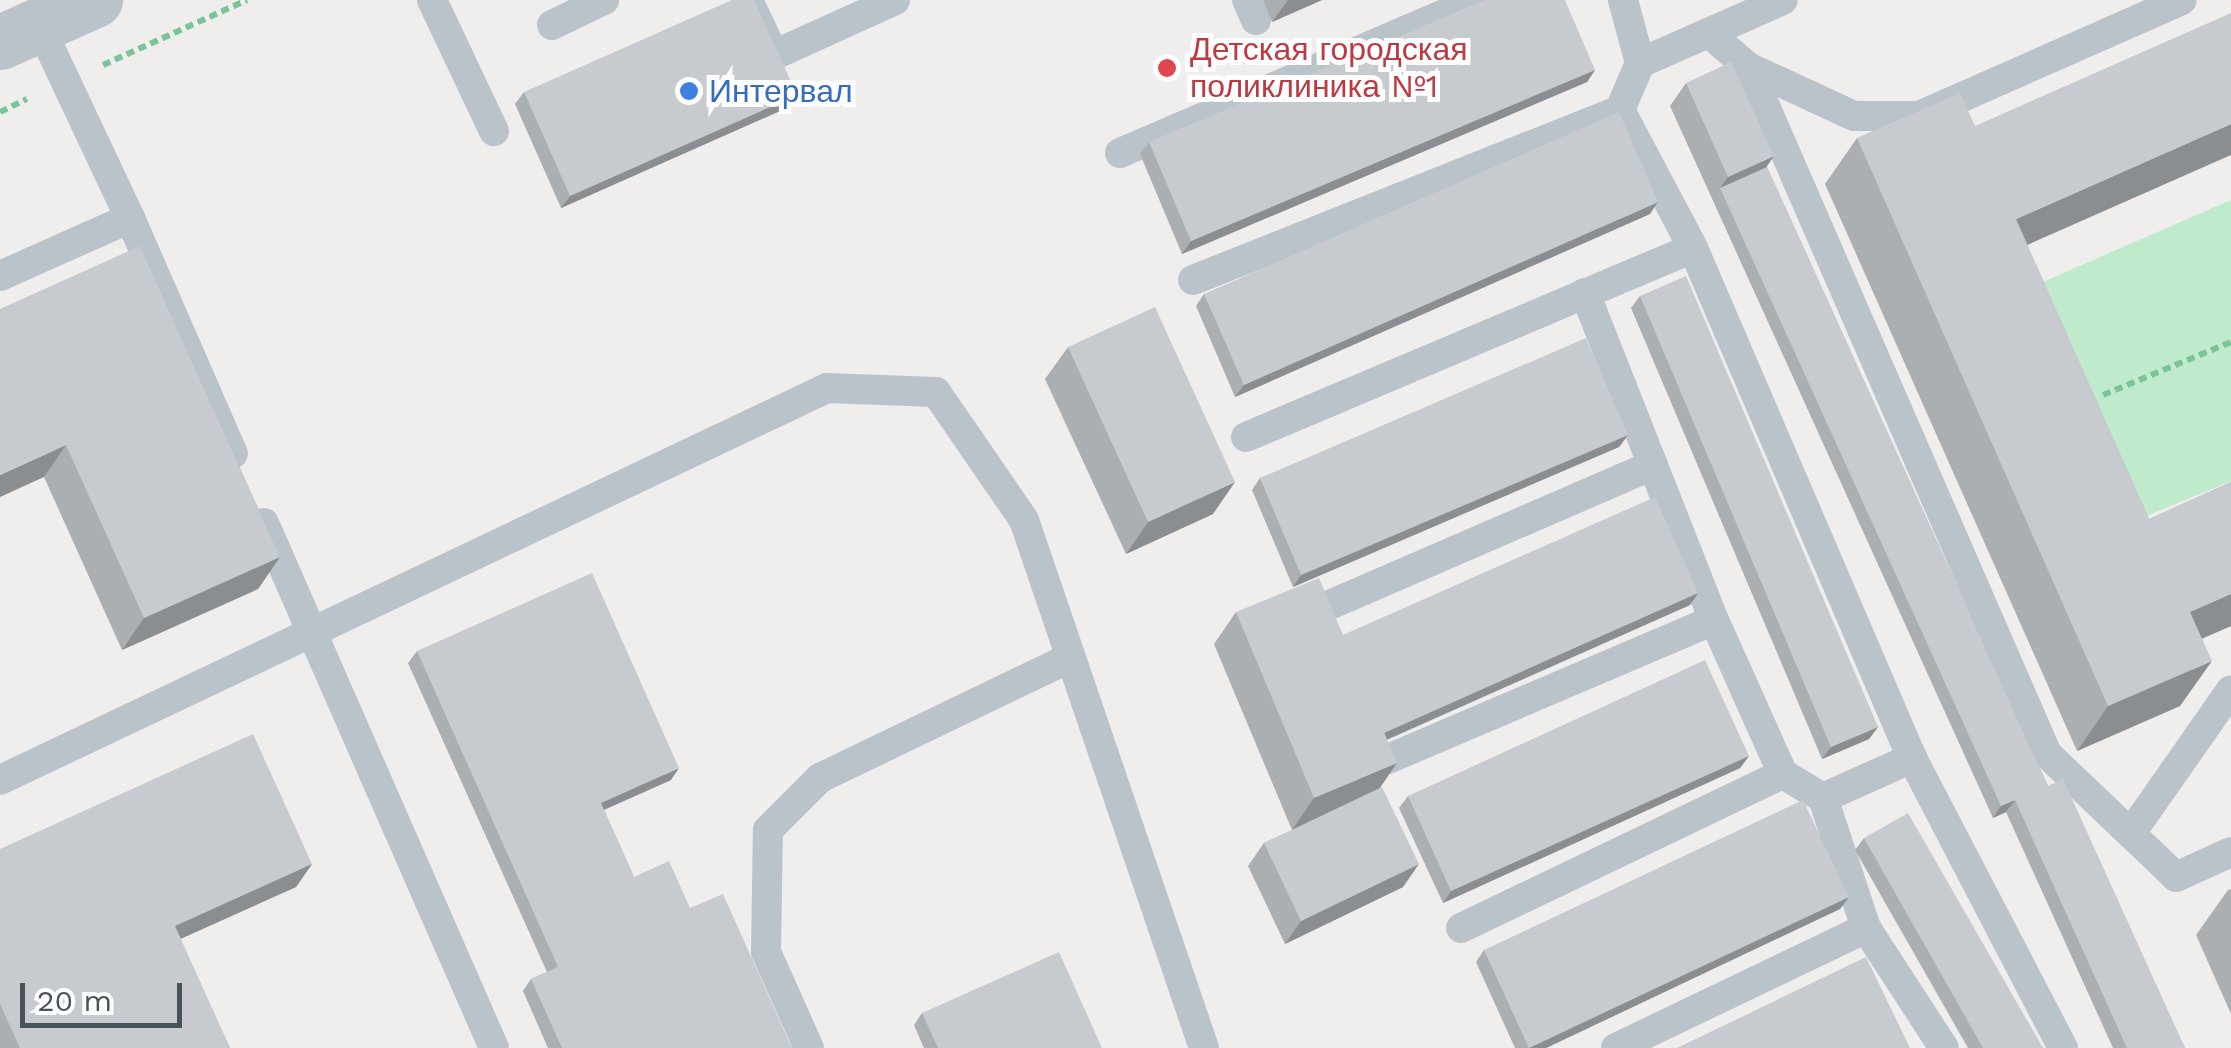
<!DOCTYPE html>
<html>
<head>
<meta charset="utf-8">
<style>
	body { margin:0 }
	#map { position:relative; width:2231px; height:1048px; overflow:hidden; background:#f0eded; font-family:"Work Sans",sans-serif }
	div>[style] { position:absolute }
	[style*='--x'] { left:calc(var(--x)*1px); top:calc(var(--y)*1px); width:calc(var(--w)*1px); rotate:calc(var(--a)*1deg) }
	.green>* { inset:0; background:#bfeacb }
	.path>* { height:6px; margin-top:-3px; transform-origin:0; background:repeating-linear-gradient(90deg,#7ac598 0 8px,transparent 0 13px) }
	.lane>* { height:30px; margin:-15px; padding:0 15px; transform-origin:15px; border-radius:15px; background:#bac3c9 }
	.street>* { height:55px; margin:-27.5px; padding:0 27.5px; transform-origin:27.5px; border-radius:27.5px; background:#bac3c9 }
	.wall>* { inset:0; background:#abafb2 }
	.shaded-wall>* { inset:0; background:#8b8e91 }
	.building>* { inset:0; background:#c7cbcf }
	.dots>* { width:28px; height:28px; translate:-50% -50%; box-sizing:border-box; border:5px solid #fff; border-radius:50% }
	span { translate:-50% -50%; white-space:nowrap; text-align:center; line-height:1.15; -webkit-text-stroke:10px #fff; paint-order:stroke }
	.health-label { font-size:32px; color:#be3a42 }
	.left { translate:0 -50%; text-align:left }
	.shop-label { font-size:32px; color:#366cbe }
	.scale { position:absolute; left:20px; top:983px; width:162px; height:45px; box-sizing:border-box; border:5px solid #475259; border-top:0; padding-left:12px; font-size:30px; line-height:35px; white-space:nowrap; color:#475259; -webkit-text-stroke:8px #fff; paint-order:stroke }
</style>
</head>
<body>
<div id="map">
	<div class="green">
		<i style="clip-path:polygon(2231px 200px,2231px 481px,2130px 523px,2029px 288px)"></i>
	</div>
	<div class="path">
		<i style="--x:103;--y:65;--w:158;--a:-24.3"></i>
		<i style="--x:0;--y:112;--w:30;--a:-26"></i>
		<i style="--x:2103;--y:395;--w:139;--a:-22.5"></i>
	</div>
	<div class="lane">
		<i style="--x:432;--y:0;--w:145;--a:64.7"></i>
		<i style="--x:748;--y:0;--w:61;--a:64.7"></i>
		<i style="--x:774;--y:55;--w:133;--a:-24.4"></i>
		<i style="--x:1247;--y:0;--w:22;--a:66"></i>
		<i style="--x:1623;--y:0;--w:65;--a:74.9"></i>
		<i style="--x:1640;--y:63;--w:156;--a:-23.8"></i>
		<i style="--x:552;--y:25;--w:58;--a:-25.7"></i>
		<i style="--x:1709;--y:33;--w:52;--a:41.1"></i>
		<i style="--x:1748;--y:67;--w:117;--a:24.8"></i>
		<i style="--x:1854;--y:116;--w:65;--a:0"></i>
		<i style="--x:1919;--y:116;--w:287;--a:-23.8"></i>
		<i style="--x:1640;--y:63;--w:51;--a:113.1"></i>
		<i style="--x:1620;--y:110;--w:156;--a:62.1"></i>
		<i style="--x:1693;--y:248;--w:555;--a:66.76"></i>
		<i style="--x:1912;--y:758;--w:327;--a:62.5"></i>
		<i style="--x:1748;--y:67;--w:749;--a:66.48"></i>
		<i style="--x:2047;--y:754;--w:178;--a:43.6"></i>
		<i style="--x:2176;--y:877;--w:60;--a:-24.4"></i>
		<i style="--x:1120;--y:153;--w:388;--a:-23.2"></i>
		<i style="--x:130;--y:218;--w:257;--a:66.4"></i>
		<i style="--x:0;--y:276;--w:142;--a:-24"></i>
		<i style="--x:130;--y:218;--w:213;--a:-115.2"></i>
		<i style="--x:1193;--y:280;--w:460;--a:-21.7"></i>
		<i style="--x:1585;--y:293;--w:352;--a:68.5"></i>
		<i style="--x:1714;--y:620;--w:169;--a:65.9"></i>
		<i style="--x:1783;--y:774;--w:47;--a:31"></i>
		<i style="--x:1823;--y:798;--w:98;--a:-24.2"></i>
		<i style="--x:1246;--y:437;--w:485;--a:-22.9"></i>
		<i style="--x:264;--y:523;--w:573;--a:66.34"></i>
		<i style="--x:1318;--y:610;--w:365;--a:-23.4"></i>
		<i style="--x:1388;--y:759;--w:354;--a:-23.1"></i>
		<i style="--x:0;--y:780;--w:915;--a:-25.36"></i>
		<i style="--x:827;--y:388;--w:109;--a:2.1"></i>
		<i style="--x:936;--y:392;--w:155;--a:55.5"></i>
		<i style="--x:1024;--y:520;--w:558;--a:71.18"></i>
		<i style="--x:1823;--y:798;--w:137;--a:71.7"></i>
		<i style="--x:2131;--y:833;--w:174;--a:-55"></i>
		<i style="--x:1461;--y:928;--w:357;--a:-25.6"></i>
		<i style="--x:809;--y:1048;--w:105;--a:-114.1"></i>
		<i style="--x:766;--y:952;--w:122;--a:-89.1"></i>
		<i style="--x:768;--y:830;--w:74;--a:-45"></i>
		<i style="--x:820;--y:778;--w:274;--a:-25.7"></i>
		<i style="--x:1616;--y:1048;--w:277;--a:-25.6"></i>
		<i style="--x:1866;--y:928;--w:143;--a:57"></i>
	</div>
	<div class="street">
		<i style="--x:0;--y:42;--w:104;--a:-23.9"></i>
	</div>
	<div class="wall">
		<i style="clip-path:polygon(1263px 0,1322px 0,1272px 22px)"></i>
		<i style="clip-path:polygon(1595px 70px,1587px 82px,1182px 254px,1140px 154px,1149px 142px)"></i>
		<i style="clip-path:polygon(1686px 83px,1767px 167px,2048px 786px,2185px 1048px,2113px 1048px,2006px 812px,1993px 818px,1670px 106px)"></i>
		<i style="clip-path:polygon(524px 92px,789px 107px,561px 208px,515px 104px)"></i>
		<i style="clip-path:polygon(1857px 138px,2027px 245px,2149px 519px,2231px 482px,2231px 626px,2202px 638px,2180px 706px,2077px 751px,1825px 184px)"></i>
		<i style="clip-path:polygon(1650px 214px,1235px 397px,1196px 306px,1204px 294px)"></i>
		<i style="clip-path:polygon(140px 246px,280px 557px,258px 589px,122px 650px,44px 477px)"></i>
		<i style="clip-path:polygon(1640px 296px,1878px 727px,1869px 739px,1822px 759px,1631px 308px)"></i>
		<i style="clip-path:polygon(1068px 347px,1213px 514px,1126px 554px,1045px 379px)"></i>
		<i style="clip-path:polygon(1628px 435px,1619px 447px,1293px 587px,1252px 490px,1260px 478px)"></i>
		<i style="clip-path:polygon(1698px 593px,1690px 605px,1387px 740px,1380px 788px,1403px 887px,1285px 944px,1248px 866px,1264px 843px,1292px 830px,1214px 644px,1236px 612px,1343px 635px)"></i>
		<i style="clip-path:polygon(417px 651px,671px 780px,604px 810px,634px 877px,690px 908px,792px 1048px,548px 1048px,523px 991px,531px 979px,547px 972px,408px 663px)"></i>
		<i style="clip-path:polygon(1749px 756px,1740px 768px,1443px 903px,1399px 808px,1408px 796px)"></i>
		<i style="clip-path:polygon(1864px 838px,2043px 1048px,1968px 1048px,1855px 850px)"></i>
		<i style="clip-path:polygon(0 849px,312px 864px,296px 887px,180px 939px,230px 1048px,0 1048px)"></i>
		<i style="clip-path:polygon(2231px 889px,2231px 1014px,2196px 935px,2228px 890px)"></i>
		<i style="clip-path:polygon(1849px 897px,1840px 909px,1546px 1048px,1515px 1048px,1476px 962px,1484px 950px)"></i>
		<i style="clip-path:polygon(922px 1013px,1102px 1048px,924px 1048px,914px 1025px)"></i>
	</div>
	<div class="shaded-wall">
		<i style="clip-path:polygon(1288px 0,1322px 0,1272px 22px)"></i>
		<i style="clip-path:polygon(1595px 70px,1587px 82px,1182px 254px,1191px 241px)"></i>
		<i style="clip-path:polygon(797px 95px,789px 107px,561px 208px,570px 196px)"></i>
		<i style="clip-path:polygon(2231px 124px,2231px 155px,1984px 264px,2016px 219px)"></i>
		<i style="clip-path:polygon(1774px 156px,1758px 179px,1720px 188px,1728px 177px)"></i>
		<i style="clip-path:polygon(1658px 202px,1650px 214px,1235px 397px,1244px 385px)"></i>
		<i style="clip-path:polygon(1628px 435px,1619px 447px,1293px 587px,1301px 575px)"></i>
		<i style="clip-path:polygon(66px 445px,44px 477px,0 497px,0 475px)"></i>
		<i style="clip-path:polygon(1235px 482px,1213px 514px,1126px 554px,1148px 522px)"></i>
		<i style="clip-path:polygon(280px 557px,258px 589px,122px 650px,144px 618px)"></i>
		<i style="clip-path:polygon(1698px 593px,1690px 605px,1365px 749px,1374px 737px)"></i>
		<i style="clip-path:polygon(2231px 594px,2231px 626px,2158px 658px,2190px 612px)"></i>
		<i style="clip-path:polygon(2212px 661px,2180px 706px,2077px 751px,2108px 706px)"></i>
		<i style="clip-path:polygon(1878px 727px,1869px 739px,1822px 759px,1831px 747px)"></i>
		<i style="clip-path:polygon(1749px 756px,1740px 768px,1443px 903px,1451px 891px)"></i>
		<i style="clip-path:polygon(1397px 763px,1375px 795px,1292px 830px,1314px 798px)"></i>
		<i style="clip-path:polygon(679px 768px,671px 780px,592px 815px,601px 803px)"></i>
		<i style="clip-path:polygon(2015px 800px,2006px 812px,1993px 818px,2001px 806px)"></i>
		<i style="clip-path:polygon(312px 864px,296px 887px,158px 949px,175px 926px)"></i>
		<i style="clip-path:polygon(1419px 864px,1403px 887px,1285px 944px,1301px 921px)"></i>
		<i style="clip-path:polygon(1849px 897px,1840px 909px,1546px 1048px,1529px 1048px)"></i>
	</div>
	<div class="building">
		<i style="clip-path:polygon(732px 0,754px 0,797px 95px,570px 196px,524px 92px)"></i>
		<i style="clip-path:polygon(1485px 0,1565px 0,1595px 70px,1191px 241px,1149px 142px)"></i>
		<i style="clip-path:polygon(2231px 13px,2231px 124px,2016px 219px,2149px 519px,2231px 482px,2231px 594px,2190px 612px,2212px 661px,2108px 706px,1857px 138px,1960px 93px,1975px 126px)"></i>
		<i style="clip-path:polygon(1731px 62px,1774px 156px,1728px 177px,1686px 83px)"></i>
		<i style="clip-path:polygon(1619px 112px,1658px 202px,1244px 385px,1204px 294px)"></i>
		<i style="clip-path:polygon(1767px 167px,2048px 786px,2063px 779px,2185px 1048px,2127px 1048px,2015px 800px,2001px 806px,1720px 188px)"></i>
		<i style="clip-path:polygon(140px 246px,280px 557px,144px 618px,66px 445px,0 475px,0 309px)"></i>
		<i style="clip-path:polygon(1686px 276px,1878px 727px,1831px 747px,1640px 296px)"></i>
		<i style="clip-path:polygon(1155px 307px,1235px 482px,1148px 522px,1068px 347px)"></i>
		<i style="clip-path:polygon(1586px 338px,1628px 435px,1301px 575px,1260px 478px)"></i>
		<i style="clip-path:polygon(1655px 497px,1698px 593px,1384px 733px,1343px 635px)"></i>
		<i style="clip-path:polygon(592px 573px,679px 768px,601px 803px,634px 877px,669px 861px,690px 908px,723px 894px,792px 1048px,562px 1048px,531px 979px,558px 967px,417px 651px)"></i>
		<i style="clip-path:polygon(1319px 578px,1397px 763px,1314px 798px,1236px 612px)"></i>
		<i style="clip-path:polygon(1705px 660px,1749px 756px,1451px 891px,1408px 796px)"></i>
		<i style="clip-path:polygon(253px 734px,312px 864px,175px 926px,230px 1048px,20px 1048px,0 1004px,0 849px)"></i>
		<i style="clip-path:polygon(1382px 787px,1419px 864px,1301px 921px,1264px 843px)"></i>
		<i style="clip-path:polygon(1803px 800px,1849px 897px,1529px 1048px,1484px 950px)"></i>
		<i style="clip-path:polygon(1908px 813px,2043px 1048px,1983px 1048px,1864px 838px)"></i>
		<i style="clip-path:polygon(1059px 952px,1102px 1048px,938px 1048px,922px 1013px)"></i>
		<i style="clip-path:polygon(1866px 957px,1910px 1048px,1677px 1048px)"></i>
	</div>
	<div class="dots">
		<i style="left:1167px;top:68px;background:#e0444e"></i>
		<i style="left:689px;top:91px;background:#3f7fe0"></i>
	</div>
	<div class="health-label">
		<span class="left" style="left:1190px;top:68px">Детская городская<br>поликлиника №1</span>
	</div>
	<div class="shop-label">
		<span class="left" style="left:709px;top:91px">Интервал</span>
	</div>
	<div class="scale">20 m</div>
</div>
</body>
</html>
